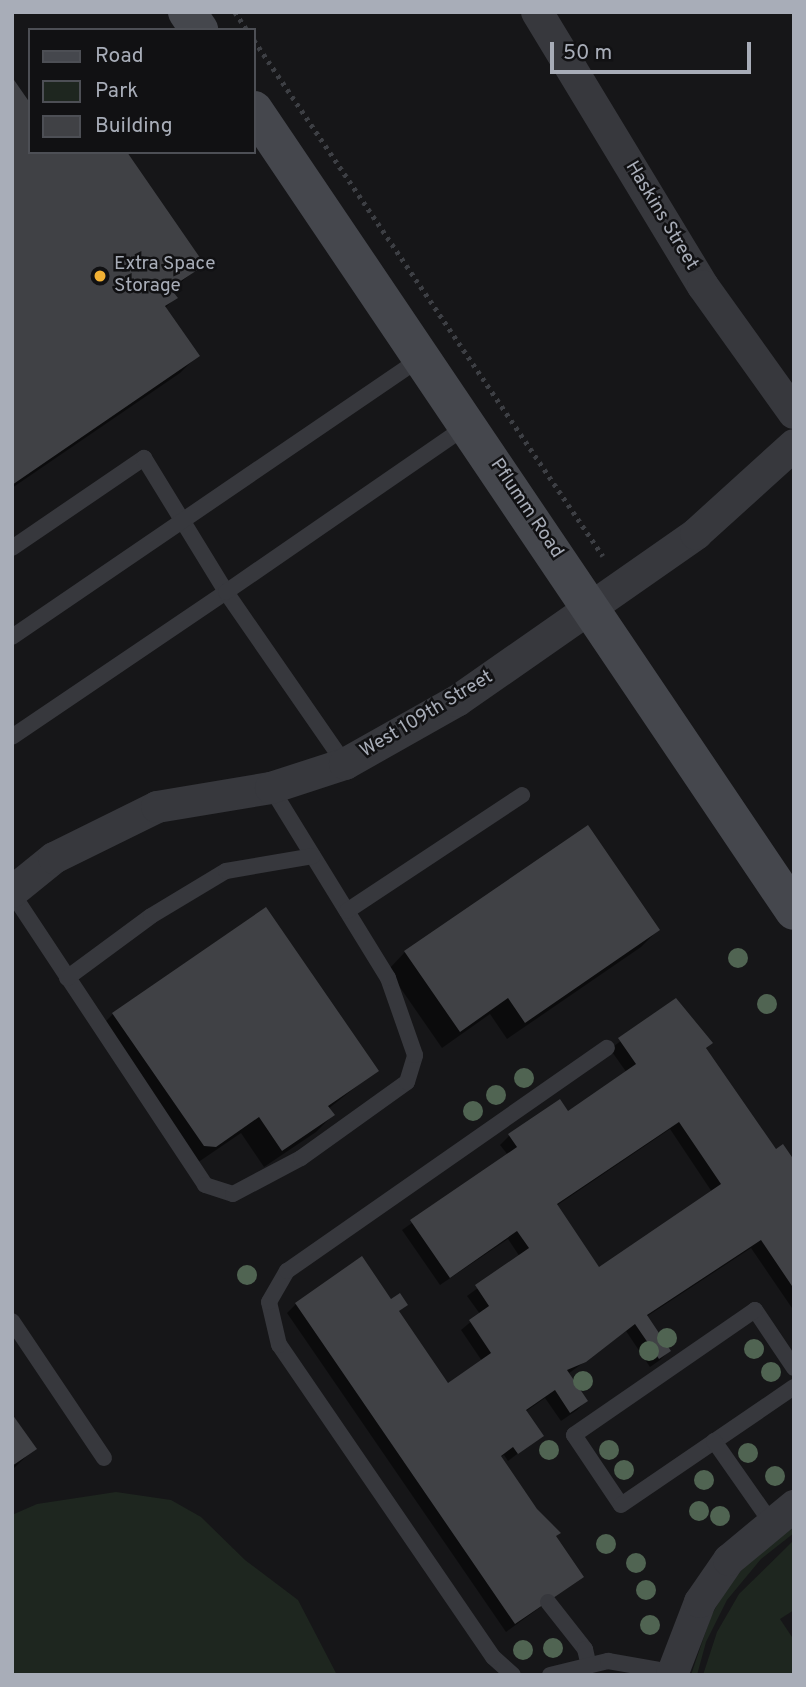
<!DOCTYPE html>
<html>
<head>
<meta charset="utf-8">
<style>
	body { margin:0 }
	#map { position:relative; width:806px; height:1687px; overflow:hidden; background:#161618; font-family:Overpass,sans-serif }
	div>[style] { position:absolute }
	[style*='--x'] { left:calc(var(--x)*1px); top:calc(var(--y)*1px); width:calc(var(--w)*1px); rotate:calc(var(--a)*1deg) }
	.green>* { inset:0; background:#1e261f }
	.shadow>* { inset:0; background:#0007 }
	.building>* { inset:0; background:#404145 }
	.path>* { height:4.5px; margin-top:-2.25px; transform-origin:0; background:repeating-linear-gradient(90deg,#3d3f44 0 3.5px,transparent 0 8.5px) }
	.lane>* { height:16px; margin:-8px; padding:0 8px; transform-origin:8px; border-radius:8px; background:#37383d }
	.street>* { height:32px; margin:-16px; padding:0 16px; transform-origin:16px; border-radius:16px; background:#37383d }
	.secondary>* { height:38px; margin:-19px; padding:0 19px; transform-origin:19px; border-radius:19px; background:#45474d }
	.trees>* { width:20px; height:20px; margin:-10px; border-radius:50%; background:#506452 }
	.dots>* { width:19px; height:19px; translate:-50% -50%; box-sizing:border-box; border:4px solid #111113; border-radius:50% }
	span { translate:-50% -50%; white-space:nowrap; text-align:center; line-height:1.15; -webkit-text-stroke:5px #111113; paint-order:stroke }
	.street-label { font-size:19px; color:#a8adb8 }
	.poi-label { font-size:19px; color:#a8adb8 }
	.left { translate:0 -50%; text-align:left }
	.frame { position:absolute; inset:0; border:14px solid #a8adb8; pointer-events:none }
	.legend { position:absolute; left:28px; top:28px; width:228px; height:126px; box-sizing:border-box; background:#111113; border:2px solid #4d4f55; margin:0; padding:9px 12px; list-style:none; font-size:21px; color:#a8adb8 }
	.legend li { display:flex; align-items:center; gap:14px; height:35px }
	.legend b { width:35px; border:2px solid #4d4f55 }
	.scale { position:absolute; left:550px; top:42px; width:201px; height:32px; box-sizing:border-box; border:4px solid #a8adb8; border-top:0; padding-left:9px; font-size:21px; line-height:24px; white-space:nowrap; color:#a8adb8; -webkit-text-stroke:5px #111113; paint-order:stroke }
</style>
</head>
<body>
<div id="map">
	<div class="green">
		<i style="clip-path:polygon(116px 1492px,171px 1500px,201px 1517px,245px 1560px,298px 1600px,337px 1675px,12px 1675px,12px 1515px,37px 1504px)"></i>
		<i style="clip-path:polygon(794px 1526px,794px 1533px,761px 1559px,727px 1600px,706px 1642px,697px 1675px,691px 1675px,711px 1616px,727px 1588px,745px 1566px)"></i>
		<i style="clip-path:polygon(794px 1540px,794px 1610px,780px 1619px,794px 1640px,794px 1675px,703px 1675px,717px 1632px,739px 1594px)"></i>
	</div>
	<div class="shadow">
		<i style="clip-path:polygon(12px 81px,30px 152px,202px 264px,171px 291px,175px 298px,165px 308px,197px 356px,180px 373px,12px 488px)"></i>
		<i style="clip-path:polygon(588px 827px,658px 930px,641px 947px,507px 1039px,490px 1014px,442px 1048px,388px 970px,405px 952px)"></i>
		<i style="clip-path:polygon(evenodd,676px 1000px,711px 1043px,705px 1050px,775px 1151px,794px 1163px,794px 1311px,751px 1248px,646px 1317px,669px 1351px,660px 1360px,650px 1367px,626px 1331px,568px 1374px,586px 1401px,577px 1410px,561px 1421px,545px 1398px,525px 1412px,542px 1435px,508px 1461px,504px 1455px,500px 1457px,582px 1577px,506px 1632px,287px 1313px,296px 1304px,406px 1304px,398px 1312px,448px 1385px,482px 1361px,461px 1330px,480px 1314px,467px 1296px,520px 1257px,508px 1239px,440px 1285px,402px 1230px,508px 1155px,500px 1145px,509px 1136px,567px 1114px,627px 1073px,610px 1049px,676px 1000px,670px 1129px,712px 1192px,599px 1269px,556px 1206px,670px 1129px)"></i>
		<i style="clip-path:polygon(113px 1014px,377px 1070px,328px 1109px,333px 1115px,316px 1132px,264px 1167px,241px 1133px,197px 1163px,96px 1031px)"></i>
		<i style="clip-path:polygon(12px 1417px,34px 1449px,12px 1470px)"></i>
	</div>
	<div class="building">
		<i style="clip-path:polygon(12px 77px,30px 103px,30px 152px,127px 152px,205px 265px,170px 288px,178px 298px,165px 306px,200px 356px,12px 485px)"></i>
		<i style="clip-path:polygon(588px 825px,660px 930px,525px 1023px,508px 998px,460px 1032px,404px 951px)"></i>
		<i style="clip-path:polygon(266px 907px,379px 1071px,328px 1106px,335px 1115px,282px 1151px,259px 1117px,216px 1147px,204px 1146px,112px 1013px)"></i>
		<i style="clip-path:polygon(evenodd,676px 998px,713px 1043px,706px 1048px,776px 1149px,783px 1144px,794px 1160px,794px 1289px,761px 1240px,647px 1315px,671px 1351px,659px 1359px,635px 1324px,586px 1362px,567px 1370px,588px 1401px,570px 1413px,555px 1390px,526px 1410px,544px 1436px,518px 1454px,513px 1447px,501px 1456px,537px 1509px,561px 1533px,556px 1536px,584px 1577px,515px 1624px,295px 1303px,362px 1256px,391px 1299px,400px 1293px,408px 1305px,399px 1311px,448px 1383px,491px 1353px,469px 1320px,489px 1306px,475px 1285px,529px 1248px,517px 1231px,450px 1278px,410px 1220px,517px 1147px,508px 1134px,560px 1099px,568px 1111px,636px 1064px,618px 1038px,676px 998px,679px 1122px,721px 1184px,599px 1267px,557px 1204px,679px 1122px)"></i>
		<i style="clip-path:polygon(12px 1414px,37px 1449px,12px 1466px)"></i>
	</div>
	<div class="path">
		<i style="--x:235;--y:12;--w:22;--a:56"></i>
		<i style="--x:254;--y:40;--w:623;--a:55.93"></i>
	</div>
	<div class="lane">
		<i style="--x:12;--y:548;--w:160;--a:-34.3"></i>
		<i style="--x:144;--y:458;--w:157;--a:58.5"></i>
		<i style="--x:226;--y:592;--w:258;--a:145.9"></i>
		<i style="--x:12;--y:637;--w:496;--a:-34.3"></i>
		<i style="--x:345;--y:764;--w:209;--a:-124.7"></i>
		<i style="--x:226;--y:592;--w:294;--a:-34.6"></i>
		<i style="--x:12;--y:893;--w:350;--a:56.5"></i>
		<i style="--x:205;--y:1185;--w:29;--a:18"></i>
		<i style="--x:233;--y:1194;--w:77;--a:-27.9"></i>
		<i style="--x:301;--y:1158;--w:130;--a:-35.6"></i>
		<i style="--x:407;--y:1082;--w:28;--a:-73"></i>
		<i style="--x:415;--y:1055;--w:82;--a:-109.3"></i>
		<i style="--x:388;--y:978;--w:223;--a:-121.6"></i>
		<i style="--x:347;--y:911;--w:210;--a:-33.5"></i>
		<i style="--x:67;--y:978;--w:104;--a:-36.4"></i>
		<i style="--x:151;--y:916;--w:87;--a:-31"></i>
		<i style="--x:226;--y:871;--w:88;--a:-9.8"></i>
		<i style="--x:12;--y:1321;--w:165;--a:56.1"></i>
		<i style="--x:794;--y:1368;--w:70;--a:-123.9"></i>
		<i style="--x:755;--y:1310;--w:220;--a:145.4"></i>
		<i style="--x:574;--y:1435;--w:84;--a:56.1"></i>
		<i style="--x:621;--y:1505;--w:209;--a:-34.3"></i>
		<i style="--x:714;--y:1441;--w:98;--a:55"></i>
		<i style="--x:548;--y:1602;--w:60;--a:51.8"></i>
		<i style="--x:585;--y:1649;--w:17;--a:77"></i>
		<i style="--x:513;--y:1675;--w:27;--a:-138"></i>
		<i style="--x:493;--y:1657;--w:378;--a:-124.4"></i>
		<i style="--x:279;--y:1345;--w:44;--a:-103.1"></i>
		<i style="--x:269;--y:1302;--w:36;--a:-60"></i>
		<i style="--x:287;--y:1271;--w:390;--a:-34.9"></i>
		<i style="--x:550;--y:1675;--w:60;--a:-13.6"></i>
		<i style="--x:608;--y:1661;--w:65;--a:9.8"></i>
	</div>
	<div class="street">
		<i style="--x:537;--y:12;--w:320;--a:58.8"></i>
		<i style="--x:703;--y:286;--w:156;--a:54.4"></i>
		<i style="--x:12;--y:892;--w:54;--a:-39"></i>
		<i style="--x:54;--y:858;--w:115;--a:-26.3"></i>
		<i style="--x:157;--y:807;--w:116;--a:-9.5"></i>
		<i style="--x:271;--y:788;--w:78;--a:-18"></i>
		<i style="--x:345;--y:764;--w:129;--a:-29.4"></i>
		<i style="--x:457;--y:701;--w:292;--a:-34.9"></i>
		<i style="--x:696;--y:534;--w:132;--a:-42.2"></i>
		<i style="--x:672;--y:1675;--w:78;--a:-69"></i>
		<i style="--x:700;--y:1602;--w:51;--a:-55.4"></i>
		<i style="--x:729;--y:1560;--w:85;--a:-39.7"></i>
	</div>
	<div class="secondary">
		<i style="--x:187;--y:12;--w:22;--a:56"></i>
		<i style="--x:254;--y:110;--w:966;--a:56.01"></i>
	</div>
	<div class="trees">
		<i style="left:738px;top:958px"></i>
		<i style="left:767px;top:1004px"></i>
		<i style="left:524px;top:1078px"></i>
		<i style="left:496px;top:1095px"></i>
		<i style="left:473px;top:1111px"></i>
		<i style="left:247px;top:1275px"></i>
		<i style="left:667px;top:1338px"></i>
		<i style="left:754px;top:1349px"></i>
		<i style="left:649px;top:1351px"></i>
		<i style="left:771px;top:1372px"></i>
		<i style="left:583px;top:1381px"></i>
		<i style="left:549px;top:1450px"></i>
		<i style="left:609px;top:1450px"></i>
		<i style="left:748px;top:1453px"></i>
		<i style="left:624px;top:1470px"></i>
		<i style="left:775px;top:1476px"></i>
		<i style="left:704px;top:1480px"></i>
		<i style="left:699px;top:1511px"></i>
		<i style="left:720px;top:1516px"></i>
		<i style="left:606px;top:1544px"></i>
		<i style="left:636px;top:1563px"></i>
		<i style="left:646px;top:1590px"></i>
		<i style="left:650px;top:1625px"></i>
		<i style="left:553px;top:1648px"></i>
		<i style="left:523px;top:1650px"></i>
	</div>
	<div class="dots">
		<i style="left:100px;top:276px;background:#f2b134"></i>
	</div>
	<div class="street-label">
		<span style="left:661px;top:216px;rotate:59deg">Haskins Street</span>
		<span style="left:526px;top:509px;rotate:56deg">Pflumm Road</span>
		<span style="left:427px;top:715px;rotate:-31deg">West 109th Street</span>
	</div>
	<div class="poi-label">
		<span class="left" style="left:114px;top:276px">Extra Space<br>Storage</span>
	</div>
	<div class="frame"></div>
	<ul class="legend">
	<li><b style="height:9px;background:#45474d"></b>Road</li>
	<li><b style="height:19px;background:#1e261f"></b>Park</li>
	<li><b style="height:19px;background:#404145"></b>Building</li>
	</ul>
	<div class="scale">50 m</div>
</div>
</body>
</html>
